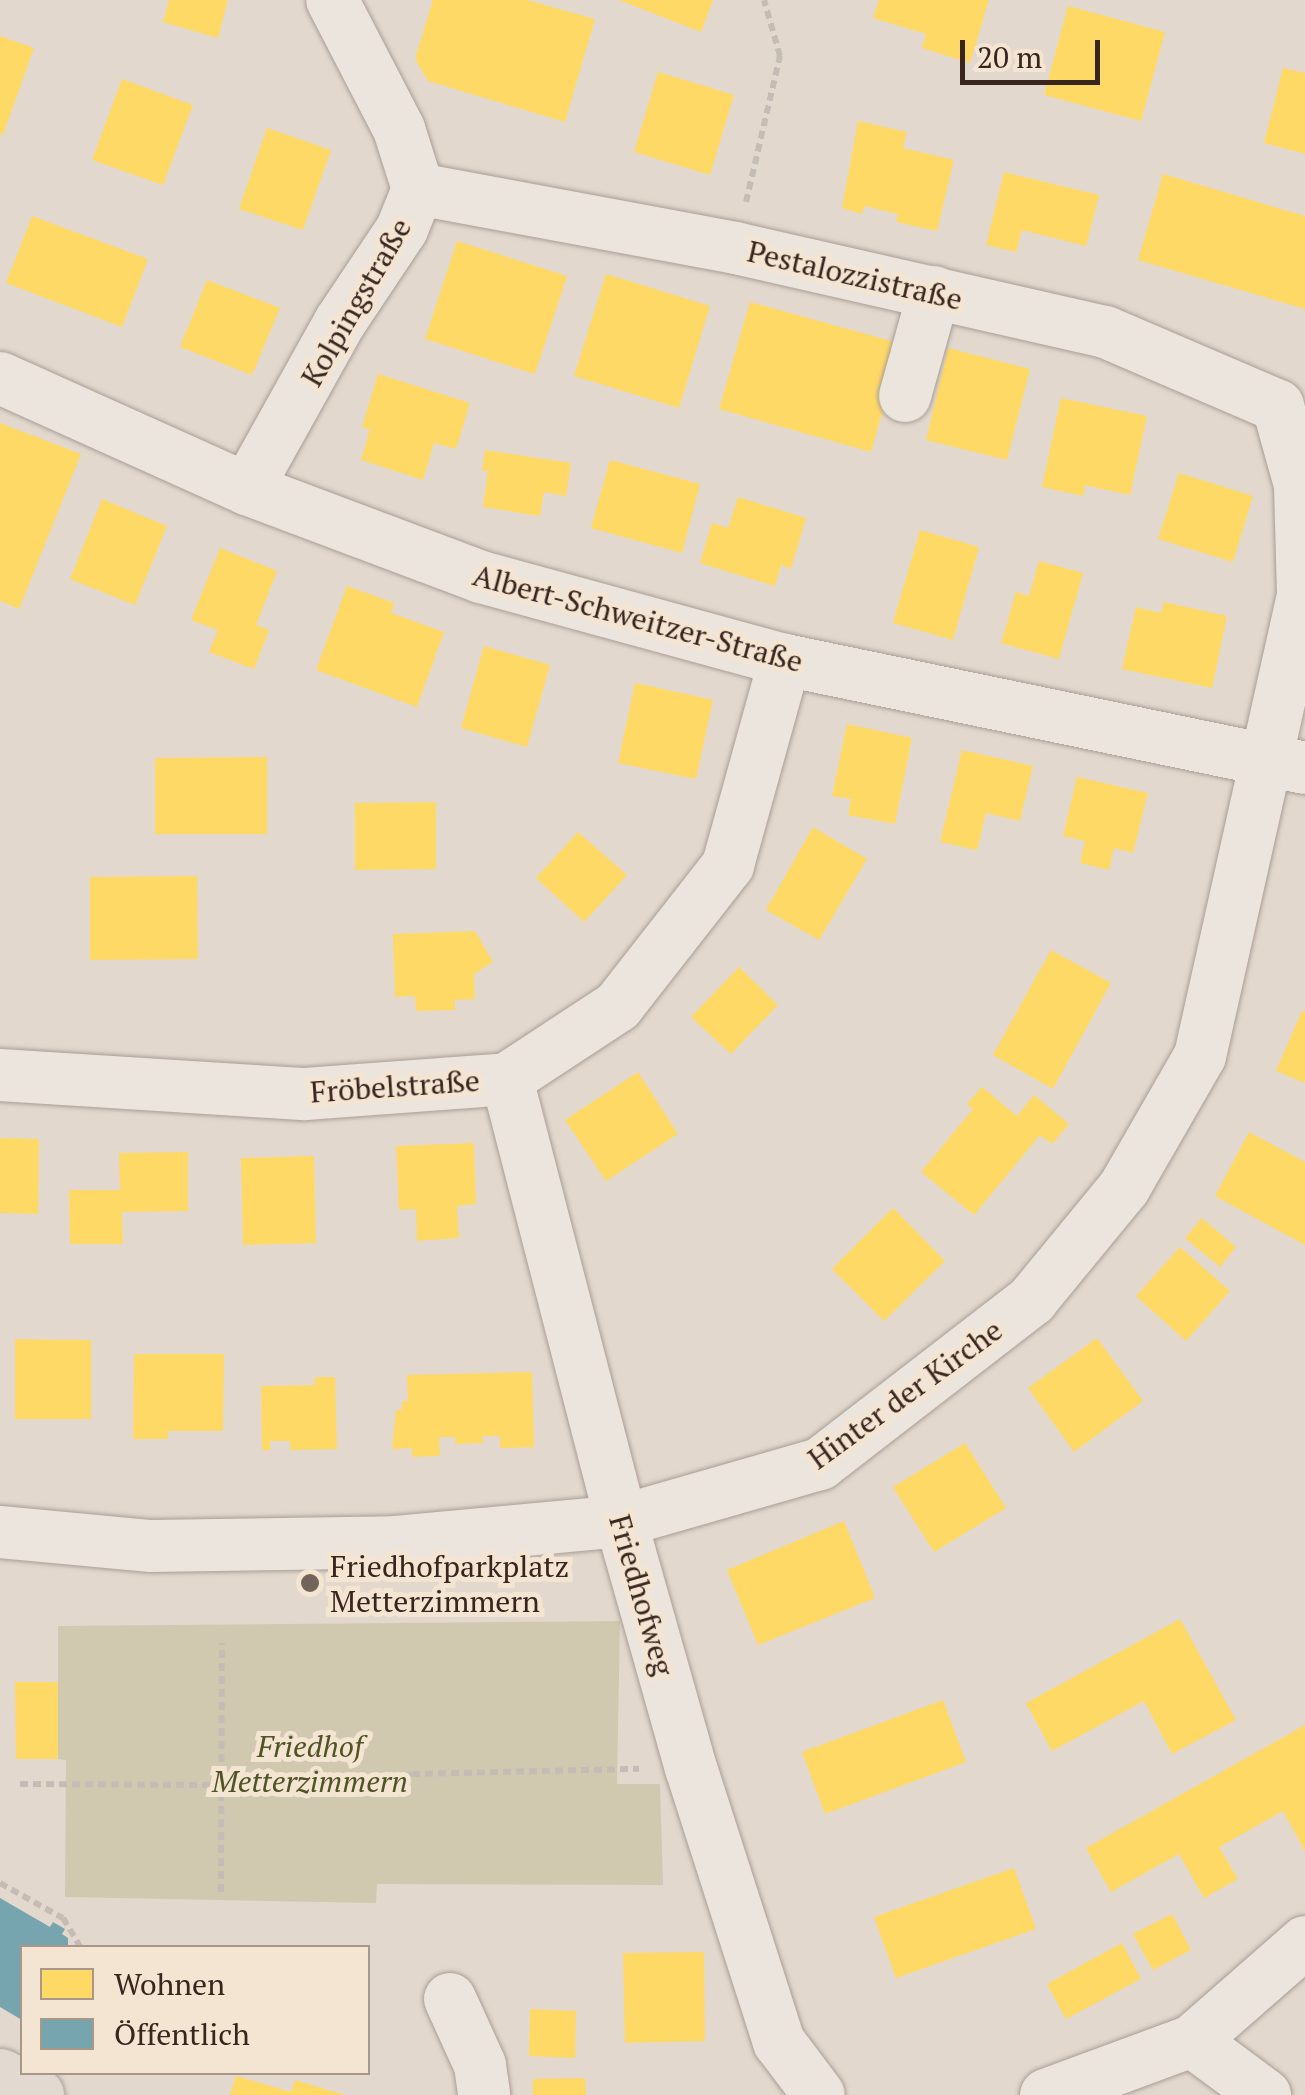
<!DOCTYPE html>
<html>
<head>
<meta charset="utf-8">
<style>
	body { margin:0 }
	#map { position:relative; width:1305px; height:2095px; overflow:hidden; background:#e3d8cd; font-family:"PT Serif",serif }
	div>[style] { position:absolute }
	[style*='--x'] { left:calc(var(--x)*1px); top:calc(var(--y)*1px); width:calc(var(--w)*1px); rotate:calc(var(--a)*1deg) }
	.cemetery>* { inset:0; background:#d0c9af }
	.homes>* { inset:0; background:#ffd966 }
	.public>* { inset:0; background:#76a5af }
	.path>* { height:6px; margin-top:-3px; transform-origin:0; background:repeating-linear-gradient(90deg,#c4bcb5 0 8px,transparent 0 13px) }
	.roads { filter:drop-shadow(0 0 2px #a89e96) drop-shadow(0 0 2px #a89e96) }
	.minor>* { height:52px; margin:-26px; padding:0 26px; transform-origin:26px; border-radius:26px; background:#ece5de }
	.major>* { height:55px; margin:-27.5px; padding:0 27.5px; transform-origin:27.5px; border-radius:27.5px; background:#e2d9d0 }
	.dots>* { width:28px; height:28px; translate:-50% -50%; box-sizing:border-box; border:5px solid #f4e4d2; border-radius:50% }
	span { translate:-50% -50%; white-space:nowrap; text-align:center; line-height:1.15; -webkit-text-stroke:10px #f4e4d2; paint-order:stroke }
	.street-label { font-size:30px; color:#37251e }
	.poi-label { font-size:30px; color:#37251e }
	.left { translate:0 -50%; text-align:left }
	.park-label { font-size:30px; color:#505325; font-style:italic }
	.legend { position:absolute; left:20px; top:1945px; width:350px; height:130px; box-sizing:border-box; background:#f4e4d2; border:2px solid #a8988a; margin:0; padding:12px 18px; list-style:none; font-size:30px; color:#37251e }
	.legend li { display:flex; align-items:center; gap:20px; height:50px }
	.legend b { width:50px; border:2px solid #a8988a }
	.scale { position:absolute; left:960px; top:40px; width:140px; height:45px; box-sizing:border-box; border:5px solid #37251e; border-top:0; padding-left:12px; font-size:30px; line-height:35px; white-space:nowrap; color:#37251e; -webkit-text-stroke:8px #f4e4d2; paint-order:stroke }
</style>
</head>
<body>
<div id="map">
	<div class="cemetery">
		<i style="clip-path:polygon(620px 1621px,617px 1784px,660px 1784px,663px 1885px,377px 1884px,376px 1903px,65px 1897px,66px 1760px,58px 1759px,58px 1626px)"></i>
	</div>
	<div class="homes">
		<i style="clip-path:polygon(169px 0,228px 0,218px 38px,163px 22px)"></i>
		<i style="clip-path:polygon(433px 0,527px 0,595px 19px,565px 122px,428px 81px,415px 59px)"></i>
		<i style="clip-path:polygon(619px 0,713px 0,701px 32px)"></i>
		<i style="clip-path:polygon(879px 0,989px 0,970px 63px,922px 48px,926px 34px,873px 18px)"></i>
		<i style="clip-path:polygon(1068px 6px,1165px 32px,1141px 121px,1044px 95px)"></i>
		<i style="clip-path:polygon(0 36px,34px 48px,3px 135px,0 134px)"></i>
		<i style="clip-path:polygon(1283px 68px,1305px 73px,1305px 154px,1264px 143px)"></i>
		<i style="clip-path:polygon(658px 72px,734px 95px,710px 175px,634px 152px)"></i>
		<i style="clip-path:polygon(122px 79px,193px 105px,163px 185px,92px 160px)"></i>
		<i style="clip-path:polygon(858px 121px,907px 132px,903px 148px,954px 160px,937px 231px,896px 222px,898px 214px,864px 206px,862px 214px,842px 208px)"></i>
		<i style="clip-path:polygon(267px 128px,331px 150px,303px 230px,239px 209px)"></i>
		<i style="clip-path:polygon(1004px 172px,1099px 195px,1086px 246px,1022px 230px,1016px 252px,986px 245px)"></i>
		<i style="clip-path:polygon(1163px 174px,1305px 216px,1305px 309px,1138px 260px)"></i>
		<i style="clip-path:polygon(32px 216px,148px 259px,122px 327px,6px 283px)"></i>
		<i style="clip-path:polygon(457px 241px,567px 276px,535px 374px,425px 339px)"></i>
		<i style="clip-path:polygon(606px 274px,710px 306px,679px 408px,574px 376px)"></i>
		<i style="clip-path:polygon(207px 280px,280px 308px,252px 375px,180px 347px)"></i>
		<i style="clip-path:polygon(750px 302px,902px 344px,871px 452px,719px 409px)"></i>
		<i style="clip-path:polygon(948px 348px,1030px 369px,1007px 460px,926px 440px)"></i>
		<i style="clip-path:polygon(378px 374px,470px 403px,456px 449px,434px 443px,423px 480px,361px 460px,370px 430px,362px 427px)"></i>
		<i style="clip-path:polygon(1061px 398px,1147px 416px,1130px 495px,1085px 485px,1083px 496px,1042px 487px)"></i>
		<i style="clip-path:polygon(0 423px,81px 454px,19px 609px,0 601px)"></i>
		<i style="clip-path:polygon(485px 450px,571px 463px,566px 496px,544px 492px,540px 516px,483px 507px,488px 471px,482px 471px)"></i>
		<i style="clip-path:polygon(610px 460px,700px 484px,682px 553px,591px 528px)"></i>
		<i style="clip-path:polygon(1179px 473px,1253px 496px,1233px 562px,1158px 539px)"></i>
		<i style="clip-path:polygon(738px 497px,806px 518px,791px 569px,781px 565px,775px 586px,700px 563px,712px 523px,728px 528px)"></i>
		<i style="clip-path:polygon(102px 499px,167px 526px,135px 605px,70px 579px)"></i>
		<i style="clip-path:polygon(920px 530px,979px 547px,953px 640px,893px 623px)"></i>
		<i style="clip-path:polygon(220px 548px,277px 571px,256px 625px,269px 630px,254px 669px,209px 652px,218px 630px,191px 620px)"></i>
		<i style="clip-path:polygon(1039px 561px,1083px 573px,1059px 659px,1001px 643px,1016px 592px,1029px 596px)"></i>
		<i style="clip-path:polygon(347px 586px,394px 603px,391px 613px,444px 632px,417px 707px,316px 670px)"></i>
		<i style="clip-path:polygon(1164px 602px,1227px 616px,1212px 688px,1122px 669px,1136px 607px,1161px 613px)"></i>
		<i style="clip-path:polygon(484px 646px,550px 665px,527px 747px,461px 728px)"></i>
		<i style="clip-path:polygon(635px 683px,713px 700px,696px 779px,618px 763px)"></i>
		<i style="clip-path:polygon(847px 724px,912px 738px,895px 824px,848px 815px,851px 799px,832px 796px)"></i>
		<i style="clip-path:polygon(962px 750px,1033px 766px,1020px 821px,986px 813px,977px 850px,940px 842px)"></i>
		<i style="clip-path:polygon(267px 757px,267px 834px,155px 834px,155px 758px)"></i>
		<i style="clip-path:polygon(1077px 777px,1148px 793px,1133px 853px,1114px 848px,1109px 870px,1080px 863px,1085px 841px,1063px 836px)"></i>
		<i style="clip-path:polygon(436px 802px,436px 869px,355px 870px,355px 803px)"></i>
		<i style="clip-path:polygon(813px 827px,867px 859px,819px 940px,766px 910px)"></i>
		<i style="clip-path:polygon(578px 832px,627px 875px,584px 922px,536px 878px)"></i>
		<i style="clip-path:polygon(197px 876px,198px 959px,90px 960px,90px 877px)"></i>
		<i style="clip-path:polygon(475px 931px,493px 962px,474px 974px,475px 999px,455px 1000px,455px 1010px,416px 1011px,415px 996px,395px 997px,393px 934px)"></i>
		<i style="clip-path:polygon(1051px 950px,1111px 983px,1053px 1089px,993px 1055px)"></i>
		<i style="clip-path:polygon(739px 967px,778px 1005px,731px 1054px,691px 1017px)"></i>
		<i style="clip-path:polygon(1302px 1011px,1305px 1012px,1305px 1083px,1276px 1071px)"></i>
		<i style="clip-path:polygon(638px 1072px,678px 1134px,606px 1181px,565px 1120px)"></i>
		<i style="clip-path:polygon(982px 1087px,1017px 1116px,1034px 1095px,1069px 1124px,1052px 1144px,1040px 1135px,974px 1215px,921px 1172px,973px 1109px,967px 1104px)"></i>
		<i style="clip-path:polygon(1249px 1132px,1305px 1162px,1305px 1245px,1215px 1196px)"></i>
		<i style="clip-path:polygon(0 1138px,39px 1139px,38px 1214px,0 1213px)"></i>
		<i style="clip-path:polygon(474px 1143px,476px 1204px,457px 1206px,459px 1238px,417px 1241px,416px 1209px,399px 1210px,396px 1146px)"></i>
		<i style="clip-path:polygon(188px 1152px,188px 1211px,122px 1212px,123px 1244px,70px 1244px,69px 1190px,120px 1190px,119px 1153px)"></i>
		<i style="clip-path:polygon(314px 1156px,316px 1243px,243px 1245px,241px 1158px)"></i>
		<i style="clip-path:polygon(893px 1208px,945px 1261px,884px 1321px,832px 1269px)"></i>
		<i style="clip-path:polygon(1202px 1218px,1236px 1247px,1220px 1267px,1185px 1238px)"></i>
		<i style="clip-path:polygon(1180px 1247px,1230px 1291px,1186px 1341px,1136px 1296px)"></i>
		<i style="clip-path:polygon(1097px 1338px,1143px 1401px,1074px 1452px,1028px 1388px)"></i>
		<i style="clip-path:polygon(15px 1339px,91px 1340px,91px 1419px,15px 1419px)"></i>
		<i style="clip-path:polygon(134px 1354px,224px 1354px,223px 1431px,168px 1431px,168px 1439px,133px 1439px)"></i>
		<i style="clip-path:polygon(532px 1372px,534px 1447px,500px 1448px,500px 1436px,483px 1436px,483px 1443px,455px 1444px,455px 1437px,439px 1437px,440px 1456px,412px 1457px,412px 1448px,392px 1449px,396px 1410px,402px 1410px,402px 1401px,408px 1401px,407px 1375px)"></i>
		<i style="clip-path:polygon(315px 1377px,335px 1377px,337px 1449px,290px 1450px,290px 1441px,270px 1441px,270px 1450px,262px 1450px,261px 1386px,315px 1385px)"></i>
		<i style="clip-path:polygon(965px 1443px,1006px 1508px,934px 1552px,893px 1487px)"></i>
		<i style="clip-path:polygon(844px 1521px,875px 1598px,758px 1645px,727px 1570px)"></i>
		<i style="clip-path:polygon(1180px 1619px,1236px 1720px,1172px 1754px,1144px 1701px,1052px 1751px,1026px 1703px)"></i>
		<i style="clip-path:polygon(15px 1682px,58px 1682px,58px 1759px,16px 1759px)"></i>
		<i style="clip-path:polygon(943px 1700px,966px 1762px,825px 1814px,802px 1752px)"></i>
		<i style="clip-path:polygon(1305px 1725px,1305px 1851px,1283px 1811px,1219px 1847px,1238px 1879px,1204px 1898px,1179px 1854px,1111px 1892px,1086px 1848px)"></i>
		<i style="clip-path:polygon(1014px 1868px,1036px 1929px,896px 1978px,874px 1917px)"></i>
		<i style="clip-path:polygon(1172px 1914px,1191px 1950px,1153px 1970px,1133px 1934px)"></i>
		<i style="clip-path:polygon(1122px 1943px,1141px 1979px,1066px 2019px,1047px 1984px)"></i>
		<i style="clip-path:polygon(704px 1952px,705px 2041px,625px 2043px,623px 1953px)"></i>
		<i style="clip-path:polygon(530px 2009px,576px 2011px,575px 2058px,529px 2056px)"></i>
		<i style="clip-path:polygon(236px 2076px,291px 2092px,295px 2080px,345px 2095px,230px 2095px)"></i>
		<i style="clip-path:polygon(585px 2078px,586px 2095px,533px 2095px,533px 2079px)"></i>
	</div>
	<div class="public">
		<i style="clip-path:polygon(0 1898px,50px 1927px,53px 1922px,65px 1929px,62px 1934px,68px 1938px,68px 1948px,22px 1948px,22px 2020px,0 2007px)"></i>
	</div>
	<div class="path">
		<i style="--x:746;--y:202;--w:150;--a:-76.9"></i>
		<i style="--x:780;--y:56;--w:58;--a:-105.9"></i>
		<i style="--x:20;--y:1784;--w:360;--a:0.3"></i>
		<i style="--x:380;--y:1786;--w:34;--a:-21"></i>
		<i style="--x:412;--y:1774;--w:227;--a:-1.3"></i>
		<i style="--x:0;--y:1883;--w:72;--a:29.1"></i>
		<i style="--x:63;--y:1918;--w:35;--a:59"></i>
		<i style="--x:221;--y:1892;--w:249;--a:-89.8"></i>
	</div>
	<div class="roads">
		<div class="minor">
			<i style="--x:0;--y:378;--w:271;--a:24.2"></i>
			<i style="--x:247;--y:489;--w:250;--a:20.6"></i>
			<i style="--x:481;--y:577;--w:315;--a:15.3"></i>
			<i style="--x:785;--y:660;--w:531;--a:11.73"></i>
			<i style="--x:905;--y:396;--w:108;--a:-74.4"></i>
			<i style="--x:247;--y:489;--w:191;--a:-60.9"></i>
			<i style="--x:340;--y:322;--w:112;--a:-56.3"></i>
			<i style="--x:402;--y:229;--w:43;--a:-68.2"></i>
			<i style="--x:418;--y:189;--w:63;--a:-107.6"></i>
			<i style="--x:399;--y:129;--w:145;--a:-117.4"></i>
			<i style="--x:0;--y:1075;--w:306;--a:3.6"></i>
			<i style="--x:305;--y:1094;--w:203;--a:-4.2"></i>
			<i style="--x:507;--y:1079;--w:133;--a:-33.3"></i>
			<i style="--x:618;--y:1006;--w:179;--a:-52"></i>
			<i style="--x:728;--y:865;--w:213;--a:-74.5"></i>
			<i style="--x:507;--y:1079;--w:456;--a:75.5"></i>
			<i style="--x:621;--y:1521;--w:257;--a:74.2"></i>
			<i style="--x:691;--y:1768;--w:288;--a:72.2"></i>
			<i style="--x:779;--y:2042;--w:66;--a:53"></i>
			<i style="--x:0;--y:1532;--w:152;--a:5.3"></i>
			<i style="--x:151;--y:1546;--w:245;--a:-0.9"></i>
			<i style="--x:396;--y:1542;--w:226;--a:-5.3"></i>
			<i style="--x:621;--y:1521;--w:207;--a:-16"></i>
			<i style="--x:820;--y:1464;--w:268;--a:-37.7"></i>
			<i style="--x:1032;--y:1300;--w:145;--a:-50.6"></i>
			<i style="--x:1124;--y:1188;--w:152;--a:-60.1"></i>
			<i style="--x:1200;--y:1056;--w:473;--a:-77.4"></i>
			<i style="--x:1303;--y:594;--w:109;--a:-91.6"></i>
			<i style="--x:1300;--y:485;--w:82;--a:-105.6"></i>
			<i style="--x:1278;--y:406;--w:188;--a:-156.8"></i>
			<i style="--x:1105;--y:332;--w:378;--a:-167.2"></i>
			<i style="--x:736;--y:248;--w:323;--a:-169.5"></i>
			<i style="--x:450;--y:1999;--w:72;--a:65.6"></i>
			<i style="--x:480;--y:2065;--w:30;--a:82"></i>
			<i style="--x:1192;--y:2041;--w:91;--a:36.5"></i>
			<i style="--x:1046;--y:2095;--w:156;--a:-20.3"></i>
			<i style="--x:1192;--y:2041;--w:150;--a:-41.2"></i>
		</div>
		<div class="major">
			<i style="--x:0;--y:2076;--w:41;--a:27.8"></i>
		</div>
	</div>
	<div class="dots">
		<i style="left:310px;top:1583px;background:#73645b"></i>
	</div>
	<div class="street-label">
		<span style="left:855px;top:275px;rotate:13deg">Pestalozzistraße</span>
		<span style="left:356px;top:302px;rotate:-60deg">Kolpingstraße</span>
		<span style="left:638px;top:618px;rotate:15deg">Albert-Schweitzer-Straße</span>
		<span style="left:395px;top:1086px;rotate:-4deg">Fröbelstraße</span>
		<span style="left:905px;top:1394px;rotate:-36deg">Hinter der Kirche</span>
		<span style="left:642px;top:1595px;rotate:74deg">Friedhofweg</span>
	</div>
	<div class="poi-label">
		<span class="left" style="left:330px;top:1583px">Friedhofparkplatz<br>Metterzimmern</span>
	</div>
	<div class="park-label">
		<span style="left:310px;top:1763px">Friedhof<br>Metterzimmern</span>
	</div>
	<ul class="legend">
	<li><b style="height:28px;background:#ffd966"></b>Wohnen</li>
	<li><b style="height:28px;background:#76a5af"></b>Öffentlich</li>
	</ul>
	<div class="scale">20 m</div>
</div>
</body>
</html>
